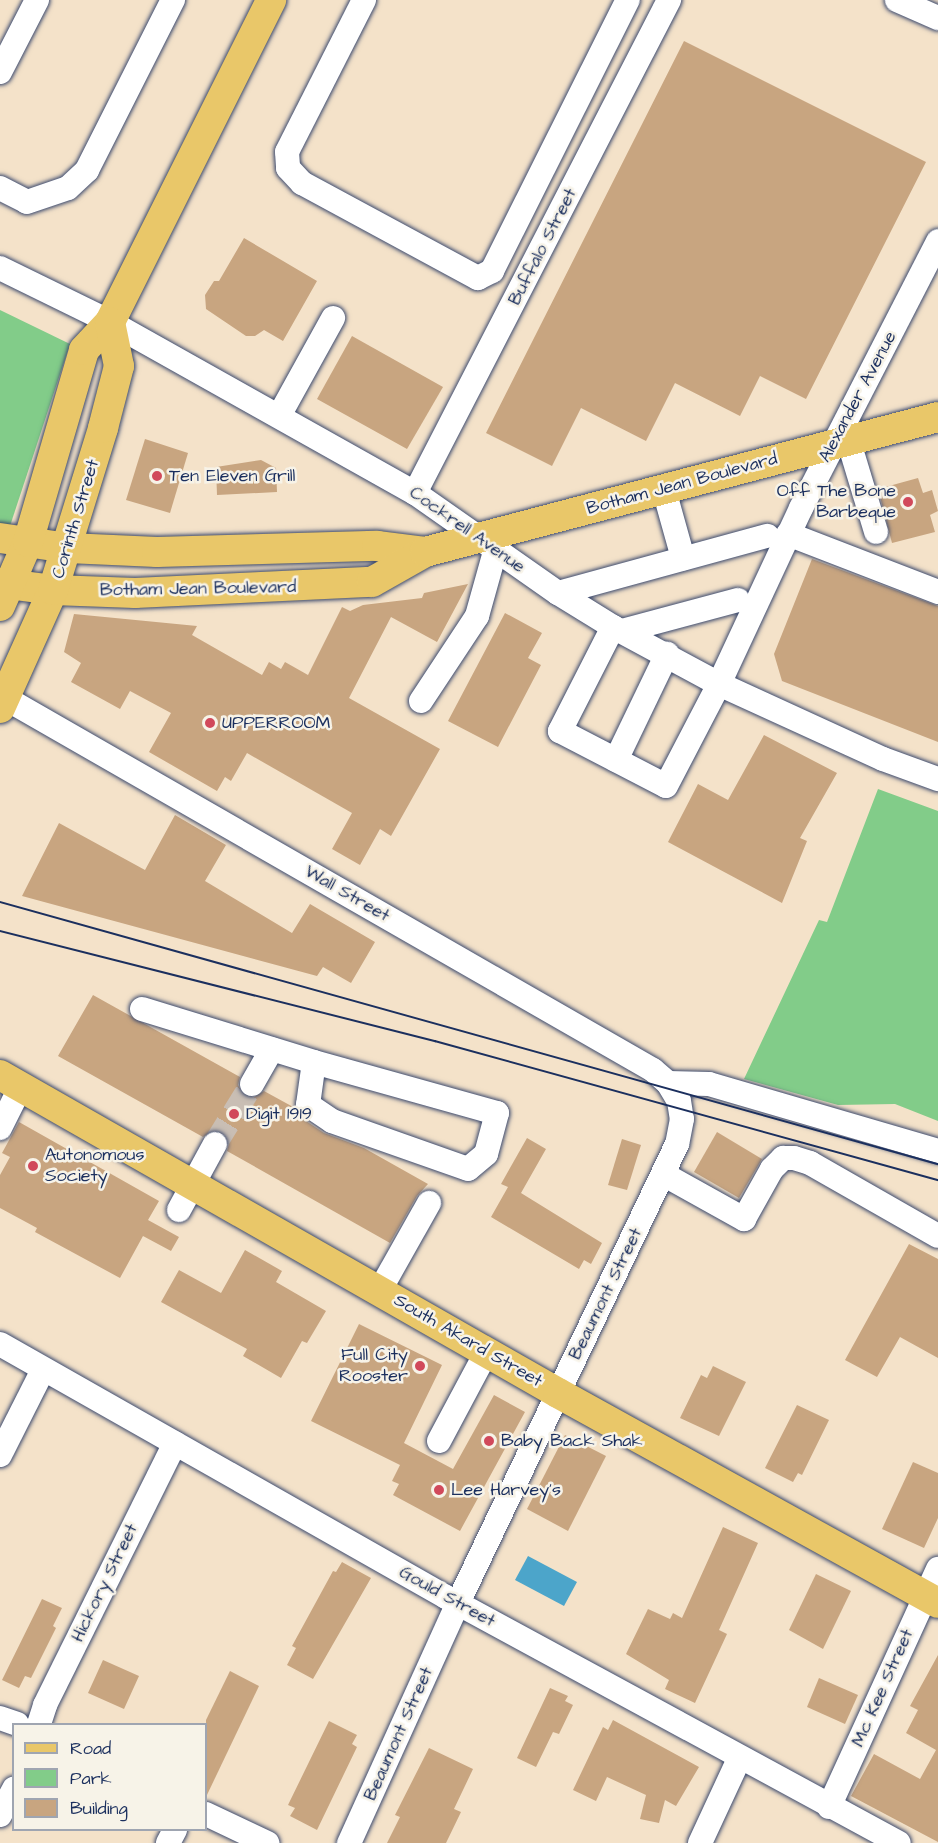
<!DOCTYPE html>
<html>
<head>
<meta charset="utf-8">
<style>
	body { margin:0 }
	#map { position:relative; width:938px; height:1843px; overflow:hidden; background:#f4e2c9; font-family:"Architects Daughter",sans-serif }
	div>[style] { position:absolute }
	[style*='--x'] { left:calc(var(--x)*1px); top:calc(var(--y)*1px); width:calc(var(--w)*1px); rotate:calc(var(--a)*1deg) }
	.green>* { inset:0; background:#82cc89 }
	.water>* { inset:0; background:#4ca5ca }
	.building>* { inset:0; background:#c8a580 }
	.minor-tunnel>* { height:24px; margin-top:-12px; transform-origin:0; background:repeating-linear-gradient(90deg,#c9beb4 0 24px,transparent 0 36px) }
	.roads { filter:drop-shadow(0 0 2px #3c4a6e) drop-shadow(0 0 2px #3c4a6e) }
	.minor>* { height:24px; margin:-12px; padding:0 12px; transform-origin:12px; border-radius:12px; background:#fff }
	.major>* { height:30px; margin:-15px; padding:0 15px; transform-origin:15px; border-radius:15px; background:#e9c769 }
	.tram>* { height:1.5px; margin:-0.75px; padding:0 0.75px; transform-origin:0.75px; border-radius:0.75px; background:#1b2f5e }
	.dots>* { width:16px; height:16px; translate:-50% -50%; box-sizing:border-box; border:3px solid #f7f3e8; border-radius:50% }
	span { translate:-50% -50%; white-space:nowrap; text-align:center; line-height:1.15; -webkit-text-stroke:5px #f7f3e8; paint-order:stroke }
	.street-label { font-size:18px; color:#1b2f5e }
	.poi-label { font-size:18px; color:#1b2f5e }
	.left { translate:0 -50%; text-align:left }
	.right { translate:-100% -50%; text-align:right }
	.legend { position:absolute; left:12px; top:1723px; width:195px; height:108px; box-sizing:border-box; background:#f7f3e8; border:2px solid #9fa5b1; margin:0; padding:8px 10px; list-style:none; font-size:18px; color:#1b2f5e }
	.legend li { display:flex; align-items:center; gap:12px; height:30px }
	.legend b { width:30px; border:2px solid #9fa5b1 }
</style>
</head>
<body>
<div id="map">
	<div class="green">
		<i style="clip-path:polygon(0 310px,70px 344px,10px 526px,0 524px)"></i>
		<i style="clip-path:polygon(878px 789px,938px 811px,938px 1121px,895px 1104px,838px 1105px,744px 1079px,819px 920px,827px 922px)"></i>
	</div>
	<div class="water">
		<i style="clip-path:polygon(528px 1556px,577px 1582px,564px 1606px,515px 1580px)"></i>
	</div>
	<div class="building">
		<i style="clip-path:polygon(684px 41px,926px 162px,806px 399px,760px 376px,740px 416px,675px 383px,646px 441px,581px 408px,552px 466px,486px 433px)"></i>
		<i style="clip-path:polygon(244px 238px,317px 281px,283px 341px,264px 330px,255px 336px,246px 336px,206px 309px,205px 295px,214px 281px,219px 281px)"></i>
		<i style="clip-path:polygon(352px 336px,443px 387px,407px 449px,317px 399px)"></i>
		<i style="clip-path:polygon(145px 439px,188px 453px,170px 513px,126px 500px)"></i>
		<i style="clip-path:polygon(261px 460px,276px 468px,277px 492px,217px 495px,216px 467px)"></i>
		<i style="clip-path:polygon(918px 478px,923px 493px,932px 490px,938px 511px,930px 515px,935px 532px,892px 543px,878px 489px)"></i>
		<i style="clip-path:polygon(812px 559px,938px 606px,938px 742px,782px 681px,774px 654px)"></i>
		<i style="clip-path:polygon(468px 584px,437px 642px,391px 617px,349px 698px,440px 749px,391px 836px,380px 829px,360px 865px,332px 849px,352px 813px,247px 753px,231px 781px,225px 777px,217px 791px,149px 752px,171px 713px,130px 691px,120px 709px,71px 682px,81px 663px,64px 652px,74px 614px,197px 626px,192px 635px,262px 675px,269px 662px,281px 669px,285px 662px,308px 675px,342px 607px,350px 611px,363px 605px,422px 598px,424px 593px)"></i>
		<i style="clip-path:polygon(505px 613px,542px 633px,528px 658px,541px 665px,498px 747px,448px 721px)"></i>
		<i style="clip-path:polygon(764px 735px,837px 773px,800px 838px,807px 841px,782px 903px,668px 842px,698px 784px,728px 800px)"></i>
		<i style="clip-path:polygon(175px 815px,226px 845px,205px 881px,292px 933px,310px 904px,375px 942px,351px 983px,323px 967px,317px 976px,22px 896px,59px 823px,145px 870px)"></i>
		<i style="clip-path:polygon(93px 995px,240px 1077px,238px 1085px,244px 1096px,253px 1098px,264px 1091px,295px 1108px,300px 1117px,324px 1133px,364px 1148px,428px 1184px,417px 1196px,390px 1243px,227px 1151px,229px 1143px,222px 1132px,214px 1130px,203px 1137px,58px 1056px)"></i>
		<i style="clip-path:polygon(19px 1122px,159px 1201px,148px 1220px,179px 1237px,171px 1251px,143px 1236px,120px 1278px,35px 1232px,37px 1228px,0 1208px,0 1175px,10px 1157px,2px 1153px)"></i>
		<i style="clip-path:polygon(717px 1132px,762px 1159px,739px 1198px,694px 1172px)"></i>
		<i style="clip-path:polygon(527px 1138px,546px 1149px,521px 1193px,602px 1243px,591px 1264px,584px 1260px,579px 1269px,491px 1217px,508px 1187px,501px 1184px)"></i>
		<i style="clip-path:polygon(622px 1139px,641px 1145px,627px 1190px,608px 1185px)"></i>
		<i style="clip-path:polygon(909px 1244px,938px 1259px,938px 1358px,900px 1337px,877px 1377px,845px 1360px)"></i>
		<i style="clip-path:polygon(245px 1250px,282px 1271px,276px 1282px,326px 1311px,307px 1343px,302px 1341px,281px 1378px,243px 1356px,247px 1349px,161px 1302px,179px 1270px,221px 1293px)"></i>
		<i style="clip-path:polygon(359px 1324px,442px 1365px,404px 1443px,453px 1469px,494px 1395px,525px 1412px,460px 1531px,393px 1495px,399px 1484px,392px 1481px,400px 1465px,311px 1421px)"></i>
		<i style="clip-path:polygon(713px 1366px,746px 1382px,719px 1436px,680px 1418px,701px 1375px,707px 1378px)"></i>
		<i style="clip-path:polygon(797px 1405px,829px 1420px,802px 1475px,798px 1473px,793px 1482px,765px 1468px)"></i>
		<i style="clip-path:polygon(565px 1435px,606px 1456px,568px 1531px,527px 1509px)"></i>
		<i style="clip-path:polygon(913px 1462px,938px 1473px,938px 1518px,924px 1548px,882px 1529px)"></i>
		<i style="clip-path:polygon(723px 1527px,758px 1543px,719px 1630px,727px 1634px,695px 1703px,665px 1689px,669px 1680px,626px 1654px,648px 1609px,670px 1619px,673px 1613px,682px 1618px)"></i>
		<i style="clip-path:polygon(342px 1562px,371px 1578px,313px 1679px,287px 1665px,296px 1648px,292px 1646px,333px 1571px,336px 1572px)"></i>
		<i style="clip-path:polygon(816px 1574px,851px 1591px,823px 1649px,789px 1630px)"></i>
		<i style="clip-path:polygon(42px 1599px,62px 1608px,53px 1626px,56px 1628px,31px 1678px,25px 1676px,19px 1688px,2px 1680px)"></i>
		<i style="clip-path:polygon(938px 1655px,938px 1842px,851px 1796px,874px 1754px,920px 1779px,936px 1750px,906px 1733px,918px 1710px,910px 1706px)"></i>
		<i style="clip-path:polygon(103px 1660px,139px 1676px,124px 1709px,88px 1693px)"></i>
		<i style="clip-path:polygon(230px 1671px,259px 1686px,206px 1797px,206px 1720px)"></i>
		<i style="clip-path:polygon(819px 1678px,858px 1695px,845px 1724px,807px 1707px)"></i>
		<i style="clip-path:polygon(550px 1688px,568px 1696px,565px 1701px,573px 1705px,559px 1734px,553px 1732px,536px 1767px,517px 1758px)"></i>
		<i style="clip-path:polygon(613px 1720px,699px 1767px,676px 1806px,665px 1800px,659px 1823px,640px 1819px,646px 1795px,607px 1777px,596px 1801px,573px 1790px,603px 1727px,608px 1730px)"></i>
		<i style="clip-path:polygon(329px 1721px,357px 1735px,352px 1744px,357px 1747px,317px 1830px,290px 1816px,295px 1808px,288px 1805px)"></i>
		<i style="clip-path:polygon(429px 1748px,473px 1769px,454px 1809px,461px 1812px,446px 1843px,387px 1843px,400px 1817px,395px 1815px)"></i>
	</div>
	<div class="minor-tunnel">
		<i style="--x:215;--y:1144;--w:70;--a:-58.3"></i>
	</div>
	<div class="roads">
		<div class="minor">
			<i style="--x:364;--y:0;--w:170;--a:116.9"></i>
			<i style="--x:287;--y:152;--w:16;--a:86"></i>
			<i style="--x:288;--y:168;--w:21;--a:47"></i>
			<i style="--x:302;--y:183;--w:200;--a:28.4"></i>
			<i style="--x:478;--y:278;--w:16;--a:-27"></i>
			<i style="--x:492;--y:271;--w:303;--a:-63.4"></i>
			<i style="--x:897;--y:0;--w:45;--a:23.7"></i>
			<i style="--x:0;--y:72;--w:81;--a:-62.8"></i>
			<i style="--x:0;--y:188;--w:30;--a:27"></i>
			<i style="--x:27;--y:202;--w:43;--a:-18.9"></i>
			<i style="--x:68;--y:188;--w:26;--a:-43"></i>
			<i style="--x:87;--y:170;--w:191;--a:-63.2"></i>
			<i style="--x:0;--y:268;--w:123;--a:26.1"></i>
			<i style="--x:110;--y:322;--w:350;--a:29.3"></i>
			<i style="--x:415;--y:493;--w:174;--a:35"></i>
			<i style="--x:558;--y:593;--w:65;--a:31.7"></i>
			<i style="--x:613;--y:627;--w:120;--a:28.3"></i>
			<i style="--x:719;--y:684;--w:180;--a:24.6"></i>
			<i style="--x:883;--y:759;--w:59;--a:20"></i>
			<i style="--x:279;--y:416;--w:112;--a:-61.1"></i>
			<i style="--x:848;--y:439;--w:97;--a:73.2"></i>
			<i style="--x:664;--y:490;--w:71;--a:74.4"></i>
			<i style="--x:415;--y:493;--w:555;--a:-62.74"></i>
			<i style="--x:788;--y:534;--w:161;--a:21.1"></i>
			<i style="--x:558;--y:593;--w:217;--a:-15.3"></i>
			<i style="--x:613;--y:627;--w:117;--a:117"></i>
			<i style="--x:560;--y:731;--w:119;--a:27.4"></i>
			<i style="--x:666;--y:786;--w:115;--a:-62.5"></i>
			<i style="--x:719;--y:684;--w:194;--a:-65"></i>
			<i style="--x:801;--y:508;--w:300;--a:-62.8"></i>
			<i style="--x:622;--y:631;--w:120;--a:-15"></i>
			<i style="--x:5;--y:698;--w:747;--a:29.86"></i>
			<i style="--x:653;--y:1070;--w:20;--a:41"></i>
			<i style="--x:668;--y:1083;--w:21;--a:59"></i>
			<i style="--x:679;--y:1101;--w:18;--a:81"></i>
			<i style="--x:682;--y:1119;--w:25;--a:101"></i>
			<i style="--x:677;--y:1144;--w:509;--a:115.51"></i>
			<i style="--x:458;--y:1603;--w:264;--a:114.4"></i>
			<i style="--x:421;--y:701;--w:102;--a:-56.6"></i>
			<i style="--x:477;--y:616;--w:71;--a:-74.4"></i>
			<i style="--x:616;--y:760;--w:118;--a:-64.3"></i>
			<i style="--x:142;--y:1009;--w:180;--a:17.1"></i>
			<i style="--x:314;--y:1062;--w:190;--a:15.6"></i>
			<i style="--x:497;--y:1113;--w:42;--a:105"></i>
			<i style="--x:486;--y:1154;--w:23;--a:140"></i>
			<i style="--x:468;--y:1169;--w:144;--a:-160.6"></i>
			<i style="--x:332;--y:1121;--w:29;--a:-146"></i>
			<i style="--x:308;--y:1105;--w:43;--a:-82.1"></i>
			<i style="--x:668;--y:1083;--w:41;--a:1.4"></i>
			<i style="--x:709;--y:1084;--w:239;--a:16.3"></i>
			<i style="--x:252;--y:1084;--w:40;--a:-60.3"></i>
			<i style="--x:0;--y:1128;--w:47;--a:-63.4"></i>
			<i style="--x:663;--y:1174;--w:93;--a:29.1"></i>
			<i style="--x:744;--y:1219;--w:57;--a:-60.8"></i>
			<i style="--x:772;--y:1169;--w:16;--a:-45"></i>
			<i style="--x:783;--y:1158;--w:11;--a:0"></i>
			<i style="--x:794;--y:1158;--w:17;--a:17"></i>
			<i style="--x:810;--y:1163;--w:147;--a:29.7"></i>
			<i style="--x:179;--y:1210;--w:75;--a:-61.4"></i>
			<i style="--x:380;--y:1290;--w:100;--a:-60.6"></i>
			<i style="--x:0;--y:1344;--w:513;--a:29.56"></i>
			<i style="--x:446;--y:1597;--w:515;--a:28.5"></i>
			<i style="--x:439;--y:1441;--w:102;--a:-61.9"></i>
			<i style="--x:0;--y:1455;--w:95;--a:-63.2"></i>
			<i style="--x:0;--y:1718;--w:18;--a:19"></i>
			<i style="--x:39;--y:1724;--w:20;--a:-72"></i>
			<i style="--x:45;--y:1705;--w:292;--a:-63.6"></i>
			<i style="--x:829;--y:1807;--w:262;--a:-65.4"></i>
			<i style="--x:206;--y:1814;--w:68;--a:25.4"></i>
			<i style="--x:0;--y:1815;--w:30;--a:-62"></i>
			<i style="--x:168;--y:1843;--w:15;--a:-62"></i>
			<i style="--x:700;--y:1843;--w:93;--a:-65.1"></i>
		</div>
		<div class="major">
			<i style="--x:0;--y:538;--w:69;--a:8.4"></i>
			<i style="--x:68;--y:548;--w:89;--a:2.6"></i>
			<i style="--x:157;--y:552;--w:220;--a:-1.6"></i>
			<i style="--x:377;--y:546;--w:48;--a:7.1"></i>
			<i style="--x:0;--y:583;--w:53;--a:7.5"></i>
			<i style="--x:53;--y:590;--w:82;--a:2.1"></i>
			<i style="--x:135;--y:593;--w:237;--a:-2.7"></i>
			<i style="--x:372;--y:582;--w:61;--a:-29.5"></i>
			<i style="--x:425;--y:552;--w:530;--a:-14.74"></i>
			<i style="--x:0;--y:606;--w:70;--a:-66.4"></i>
			<i style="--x:28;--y:542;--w:200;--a:-73.7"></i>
			<i style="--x:84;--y:350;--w:38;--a:-47"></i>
			<i style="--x:110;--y:322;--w:360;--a:-63.4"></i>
			<i style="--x:0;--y:708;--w:129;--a:-65.8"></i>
			<i style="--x:53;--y:590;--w:170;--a:-72.8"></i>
			<i style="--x:103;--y:428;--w:64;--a:-75.5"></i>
			<i style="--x:119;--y:366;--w:45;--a:-101.6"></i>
			<i style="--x:0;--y:1075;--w:642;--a:29.68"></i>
			<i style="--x:558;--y:1393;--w:434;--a:28.9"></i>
		</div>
	</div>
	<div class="tram">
		<i style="--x:0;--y:902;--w:974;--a:15.61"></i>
		<i style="--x:0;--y:931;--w:449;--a:14.2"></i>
		<i style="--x:435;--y:1041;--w:522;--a:15.45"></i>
	</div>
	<div class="dots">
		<i style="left:157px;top:476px;background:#d1495b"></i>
		<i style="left:908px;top:502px;background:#d1495b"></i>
		<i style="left:210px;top:723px;background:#d1495b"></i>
		<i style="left:234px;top:1114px;background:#d1495b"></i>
		<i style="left:33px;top:1166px;background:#d1495b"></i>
		<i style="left:420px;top:1366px;background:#d1495b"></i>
		<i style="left:489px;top:1441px;background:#d1495b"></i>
		<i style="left:439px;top:1490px;background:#d1495b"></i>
	</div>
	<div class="street-label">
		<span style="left:543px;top:247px;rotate:-63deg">Buffalo Street</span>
		<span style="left:858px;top:397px;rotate:-62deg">Alexander Avenue</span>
		<span style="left:682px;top:484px;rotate:-15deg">Botham Jean Boulevard</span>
		<span style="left:76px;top:519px;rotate:-73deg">Corinth Street</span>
		<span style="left:467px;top:530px;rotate:35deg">Cockrell Avenue</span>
		<span style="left:198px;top:589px;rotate:-1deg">Botham Jean Boulevard</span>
		<span style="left:347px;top:894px;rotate:30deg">Wall Street</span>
		<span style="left:606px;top:1294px;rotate:-64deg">Beaumont Street</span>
		<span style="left:468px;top:1341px;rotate:30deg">South Akard Street</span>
		<span style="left:105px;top:1583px;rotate:-64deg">Hickory Street</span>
		<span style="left:447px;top:1597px;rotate:29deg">Gould Street</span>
		<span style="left:883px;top:1688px;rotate:-66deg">Mc Kee Street</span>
		<span style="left:399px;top:1734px;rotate:-66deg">Beaumont Street</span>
	</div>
	<div class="poi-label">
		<span class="left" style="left:169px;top:476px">Ten Eleven Grill</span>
		<span class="right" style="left:896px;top:502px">Off The Bone<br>Barbeque</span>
		<span class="left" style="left:222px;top:723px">UPPERROOM</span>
		<span class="left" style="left:246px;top:1114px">Digit 1919</span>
		<span class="left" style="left:45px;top:1166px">Autonomous<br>Society</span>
		<span class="right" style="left:408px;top:1366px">Full City<br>Rooster</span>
		<span class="left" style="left:501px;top:1441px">Baby Back Shak</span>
		<span class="left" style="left:451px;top:1490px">Lee Harvey's</span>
	</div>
	<ul class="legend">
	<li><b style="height:8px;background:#e9c769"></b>Road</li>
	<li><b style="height:16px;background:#82cc89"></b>Park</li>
	<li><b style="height:16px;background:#c8a580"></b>Building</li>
	</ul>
</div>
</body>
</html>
